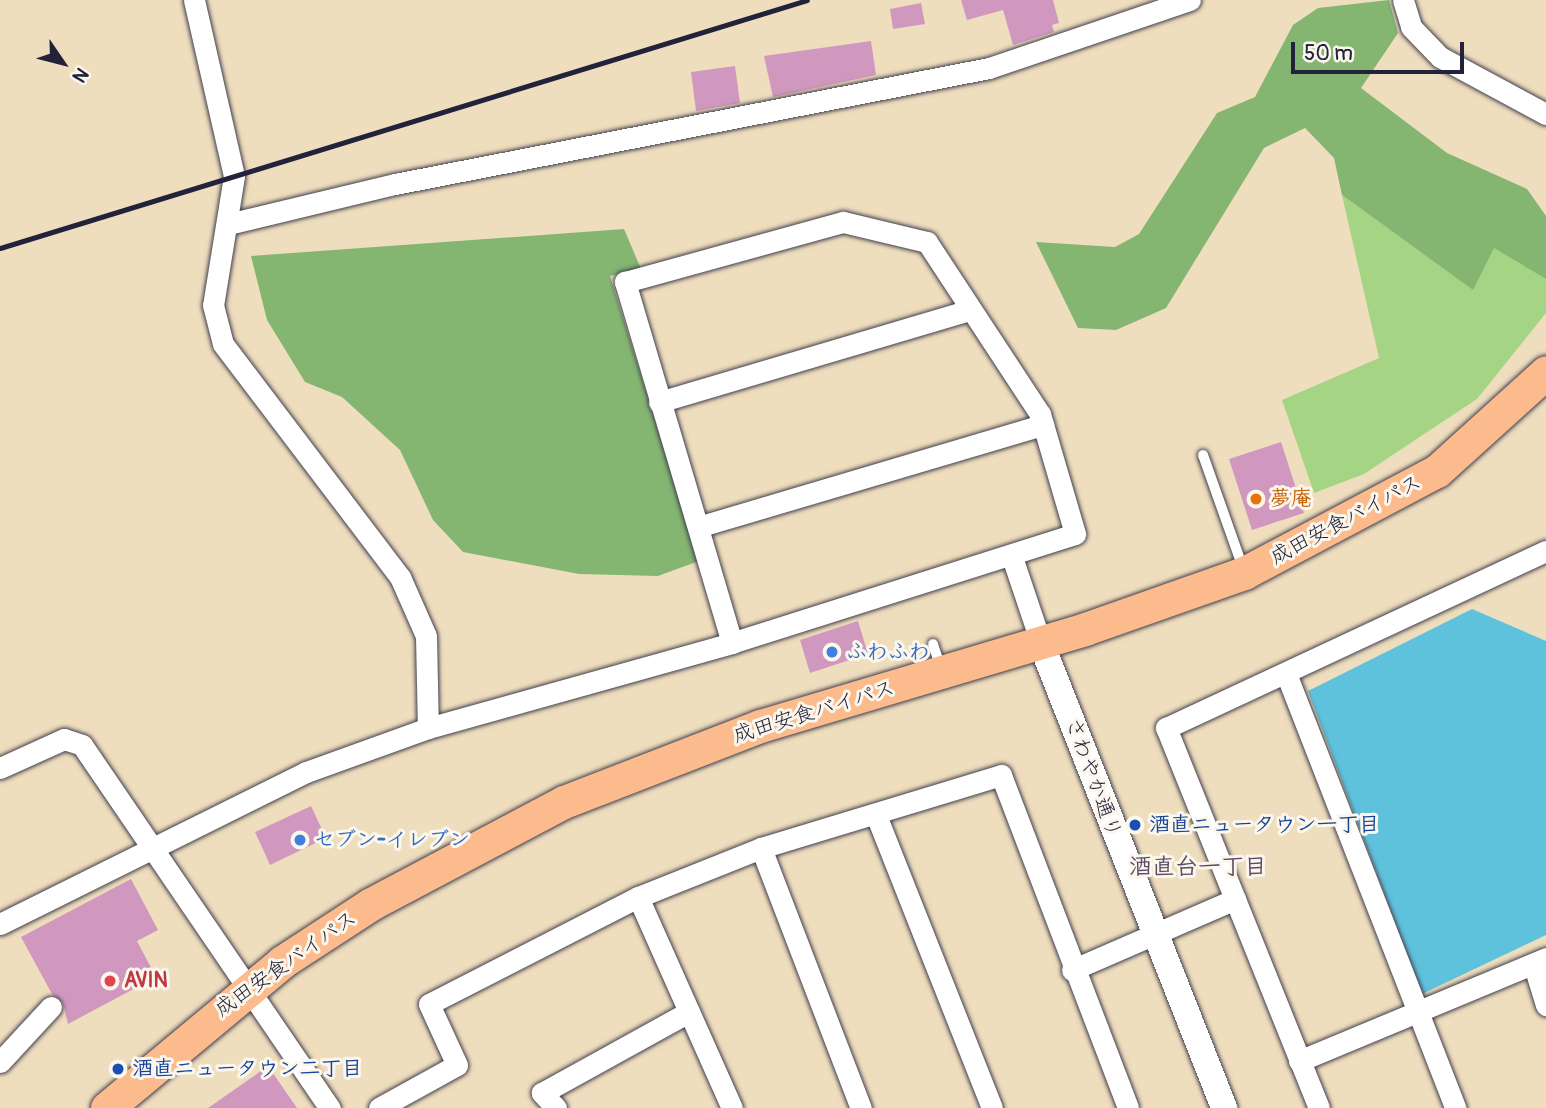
<!DOCTYPE html>
<html>
<head>
<meta charset="utf-8">
<style>
	body { margin:0 }
	#map { position:relative; width:1546px; height:1108px; overflow:hidden; background:#efdebd; font-family:Pangolin,"Klee One",sans-serif }
	div>[style] { position:absolute }
	[style*='--x'] { left:calc(var(--x)*1px); top:calc(var(--y)*1px); width:calc(var(--w)*1px); rotate:calc(var(--a)*1deg) }
	.green>* { inset:0; background:#a5d584 }
	.forest>* { inset:0; background:#84b672 }
	.water>* { inset:0; background:#5fc2dd }
	.building>* { inset:0; background:#d198bf }
	.roads { filter:drop-shadow(0 0 2px #413e4e) drop-shadow(0 0 2px #413e4e) }
	.service>* { height:10px; margin:-5px; padding:0 5px; transform-origin:5px; border-radius:5px; background:#fff }
	.minor>* { height:21px; margin:-10.5px; padding:0 10.5px; transform-origin:10.5px; border-radius:10.5px; background:#fff }
	.tertiary>* { height:26px; margin:-13px; padding:0 13px; transform-origin:13px; border-radius:13px; background:#fff }
	.primary>* { height:33px; margin:-16.5px; padding:0 16.5px; transform-origin:16.5px; border-radius:16.5px; background:#fbbb8d }
	.rail>* { height:5px; margin:-2.5px; padding:0 2.5px; transform-origin:2.5px; border-radius:2.5px; background:#22223b }
	.dots>* { width:19px; height:19px; translate:-50% -50%; box-sizing:border-box; border:4px solid #fbf7ec; border-radius:50% }
	span { translate:-50% -50%; white-space:nowrap; text-align:center; line-height:1.15; -webkit-text-stroke:6px #fbf7ec; paint-order:stroke }
	.food-label { font-size:21px; color:#c56008; font-weight:700 }
	.left { translate:0 -50%; text-align:left }
	.street-label { font-size:21px; color:#22223b }
	.shop-label { font-size:21px; color:#366cbe; font-weight:700 }
	.transit-label { font-size:21px; color:#164399; font-weight:700 }
	.health-label { font-size:21px; color:#be3a42; font-weight:700 }
	.neighbourhood-label { font-size:23px; color:#5f4b69; font-weight:700 }
	.north { position:absolute; left:28px; top:28px; width:70px; height:70px; -webkit-text-stroke:5px #fbf7ec; paint-order:stroke; rotate:125deg; font-size:19px; font-weight:700; line-height:28px; text-align:center; color:#22223b }
	.north::after { content:''; display:block; margin:auto; width:24px; height:32px; background:#22223b; clip-path:polygon(50% 0,100% 100%,50% 72%,0 100%) }
	.scale { position:absolute; left:1291px; top:42px; width:173px; height:32px; box-sizing:border-box; border:4px solid #22223b; border-top:0; padding-left:9px; font-size:21px; line-height:24px; white-space:nowrap; color:#22223b; -webkit-text-stroke:5px #fbf7ec; paint-order:stroke }
</style>
</head>
<body>
<div id="map">
	<div class="green">
		<i style="clip-path:polygon(1342px 195px,1472px 289px,1493px 247px,1546px 279px,1546px 313px,1477px 399px,1364px 474px,1314px 493px,1282px 400px,1379px 358px)"></i>
	</div>
	<div class="forest">
		<i style="clip-path:polygon(1389px 0,1398px 33px,1361px 88px,1447px 153px,1527px 189px,1546px 216px,1546px 279px,1494px 248px,1473px 290px,1342px 195px,1334px 158px,1305px 128px,1264px 148px,1166px 308px,1116px 330px,1078px 328px,1036px 242px,1115px 247px,1139px 234px,1217px 113px,1255px 97px,1293px 25px,1318px 8px)"></i>
		<i style="clip-path:polygon(624px 229px,641px 269px,610px 276px,699px 561px,658px 576px,579px 574px,463px 552px,433px 520px,400px 450px,342px 397px,305px 382px,267px 320px,251px 256px)"></i>
	</div>
	<div class="water">
		<i style="clip-path:polygon(1472px 609px,1546px 641px,1546px 935px,1422px 994px,1308px 691px)"></i>
	</div>
	<div class="building">
		<i style="clip-path:polygon(961px 0,1053px 0,1059px 23px,1052px 25px,1054px 32px,1013px 45px,1003px 10px,967px 20px)"></i>
		<i style="clip-path:polygon(921px 3px,925px 24px,893px 29px,890px 9px)"></i>
		<i style="clip-path:polygon(871px 41px,876px 75px,773px 97px,764px 56px)"></i>
		<i style="clip-path:polygon(735px 66px,740px 103px,696px 111px,691px 72px)"></i>
		<i style="clip-path:polygon(1281px 442px,1304px 513px,1252px 530px,1229px 459px)"></i>
		<i style="clip-path:polygon(858px 621px,868px 654px,810px 673px,800px 640px)"></i>
		<i style="clip-path:polygon(311px 806px,326px 838px,270px 865px,255px 832px)"></i>
		<i style="clip-path:polygon(131px 879px,158px 930px,137px 941px,156px 977px,68px 1024px,63px 1003px,52px 994px,21px 937px)"></i>
		<i style="clip-path:polygon(268px 1066px,297px 1108px,208px 1108px)"></i>
	</div>
	<div class="roads">
		<div class="service">
			<i style="--x:1203;--y:455;--w:120;--a:70.5"></i>
			<i style="--x:933;--y:644;--w:25;--a:72"></i>
		</div>
		<div class="minor">
			<i style="--x:194;--y:0;--w:180;--a:77.2"></i>
			<i style="--x:234;--y:176;--w:131;--a:99.2"></i>
			<i style="--x:213;--y:305;--w:40;--a:75.6"></i>
			<i style="--x:223;--y:344;--w:293;--a:52.8"></i>
			<i style="--x:400;--y:577;--w:64;--a:66.2"></i>
			<i style="--x:426;--y:636;--w:92;--a:88.8"></i>
			<i style="--x:1403;--y:0;--w:28;--a:73"></i>
			<i style="--x:1411;--y:27;--w:42;--a:46"></i>
			<i style="--x:1440;--y:57;--w:120;--a:28.3"></i>
			<i style="--x:843;--y:222;--w:86;--a:13.4"></i>
			<i style="--x:927;--y:242;--w:206;--a:56.7"></i>
			<i style="--x:1040;--y:414;--w:125;--a:73.7"></i>
			<i style="--x:1075;--y:534;--w:360;--a:162.4"></i>
			<i style="--x:732;--y:643;--w:377;--a:-106.5"></i>
			<i style="--x:625;--y:282;--w:226;--a:-15.4"></i>
			<i style="--x:228;--y:224;--w:172;--a:-13.5"></i>
			<i style="--x:395;--y:184;--w:605;--a:-11.05"></i>
			<i style="--x:989;--y:68;--w:212;--a:-18.7"></i>
			<i style="--x:659;--y:402;--w:324;--a:-16.5"></i>
			<i style="--x:701;--y:526;--w:357;--a:-16.5"></i>
			<i style="--x:1012;--y:557;--w:91;--a:71.4"></i>
			<i style="--x:1287;--y:676;--w:464;--a:68.7"></i>
			<i style="--x:0;--y:768;--w:70;--a:-24.4"></i>
			<i style="--x:64;--y:739;--w:19;--a:18"></i>
			<i style="--x:82;--y:745;--w:440;--a:55.7"></i>
			<i style="--x:876;--y:815;--w:315;--a:68.4"></i>
			<i style="--x:761;--y:848;--w:279;--a:69"></i>
			<i style="--x:638;--y:897;--w:231;--a:66"></i>
			<i style="--x:0;--y:924;--w:342;--a:-26.4"></i>
			<i style="--x:306;--y:772;--w:130;--a:-19.8"></i>
			<i style="--x:428;--y:728;--w:316;--a:-15.6"></i>
			<i style="--x:1534;--y:966;--w:41;--a:72.9"></i>
			<i style="--x:1072;--y:970;--w:178;--a:-23.5"></i>
			<i style="--x:1299;--y:1061;--w:268;--a:-22.6"></i>
			<i style="--x:0;--y:1062;--w:75;--a:-47.2"></i>
			<i style="--x:379;--y:1108;--w:89;--a:-28.9"></i>
			<i style="--x:457;--y:1065;--w:67;--a:-114.7"></i>
			<i style="--x:429;--y:1004;--w:235;--a:-27.1"></i>
			<i style="--x:638;--y:897;--w:132;--a:-21.7"></i>
			<i style="--x:761;--y:848;--w:251;--a:-16.9"></i>
			<i style="--x:1001;--y:775;--w:356;--a:69.1"></i>
			<i style="--x:556;--y:1108;--w:21;--a:-133"></i>
			<i style="--x:542;--y:1093;--w:168;--a:-28.9"></i>
			<i style="--x:1319;--y:1108;--w:410;--a:-111.9"></i>
			<i style="--x:1166;--y:728;--w:419;--a:-25"></i>
		</div>
		<div class="tertiary">
			<i style="--x:1041;--y:643;--w:500;--a:68.5"></i>
		</div>
		<div class="primary">
			<i style="--x:107;--y:1108;--w:228;--a:-39.8"></i>
			<i style="--x:282;--y:962;--w:106;--a:-33.1"></i>
			<i style="--x:371;--y:904;--w:218;--a:-27.9"></i>
			<i style="--x:564;--y:802;--w:210;--a:-21.2"></i>
			<i style="--x:760;--y:726;--w:339;--a:-16.6"></i>
			<i style="--x:1085;--y:629;--w:169;--a:-19.4"></i>
			<i style="--x:1244;--y:573;--w:218;--a:-27.9"></i>
			<i style="--x:1437;--y:471;--w:147;--a:-42.2"></i>
		</div>
	</div>
	<div class="rail">
		<i style="--x:0;--y:248;--w:844;--a:-17.08"></i>
	</div>
	<div class="dots">
		<i style="left:1256px;top:499px;background:#e8710a"></i>
		<i style="left:832px;top:652px;background:#3f7fe0"></i>
		<i style="left:1135px;top:825px;background:#1a4fb4"></i>
		<i style="left:300px;top:840px;background:#3f7fe0"></i>
		<i style="left:110px;top:981px;background:#e0444e"></i>
		<i style="left:118px;top:1069px;background:#1a4fb4"></i>
	</div>
	<div class="food-label">
		<span class="left" style="left:1270px;top:499px">夢庵</span>
	</div>
	<div class="street-label">
		<span style="left:1346px;top:520px;rotate:-28deg">成田安食バイパス</span>
		<span style="left:814px;top:712px;rotate:-17deg">成田安食バイパス</span>
		<span style="left:1093px;top:778px;rotate:70deg">さわやか通り</span>
		<span style="left:286px;top:964px;rotate:-35deg">成田安食バイパス</span>
	</div>
	<div class="shop-label">
		<span class="left" style="left:846px;top:652px">ふわふわ</span>
		<span class="left" style="left:314px;top:840px">セブン-イレブン</span>
	</div>
	<div class="transit-label">
		<span class="left" style="left:1149px;top:825px">酒直ニュータウン一丁目</span>
		<span class="left" style="left:132px;top:1069px">酒直ニュータウン二丁目</span>
	</div>
	<div class="health-label">
		<span class="left" style="left:124px;top:981px">AVIN</span>
	</div>
	<div class="neighbourhood-label">
		<span style="left:1198px;top:867px">酒直台一丁目</span>
	</div>
	<div class="north">N</div>
	<div class="scale">50 m</div>
</div>
</body>
</html>
